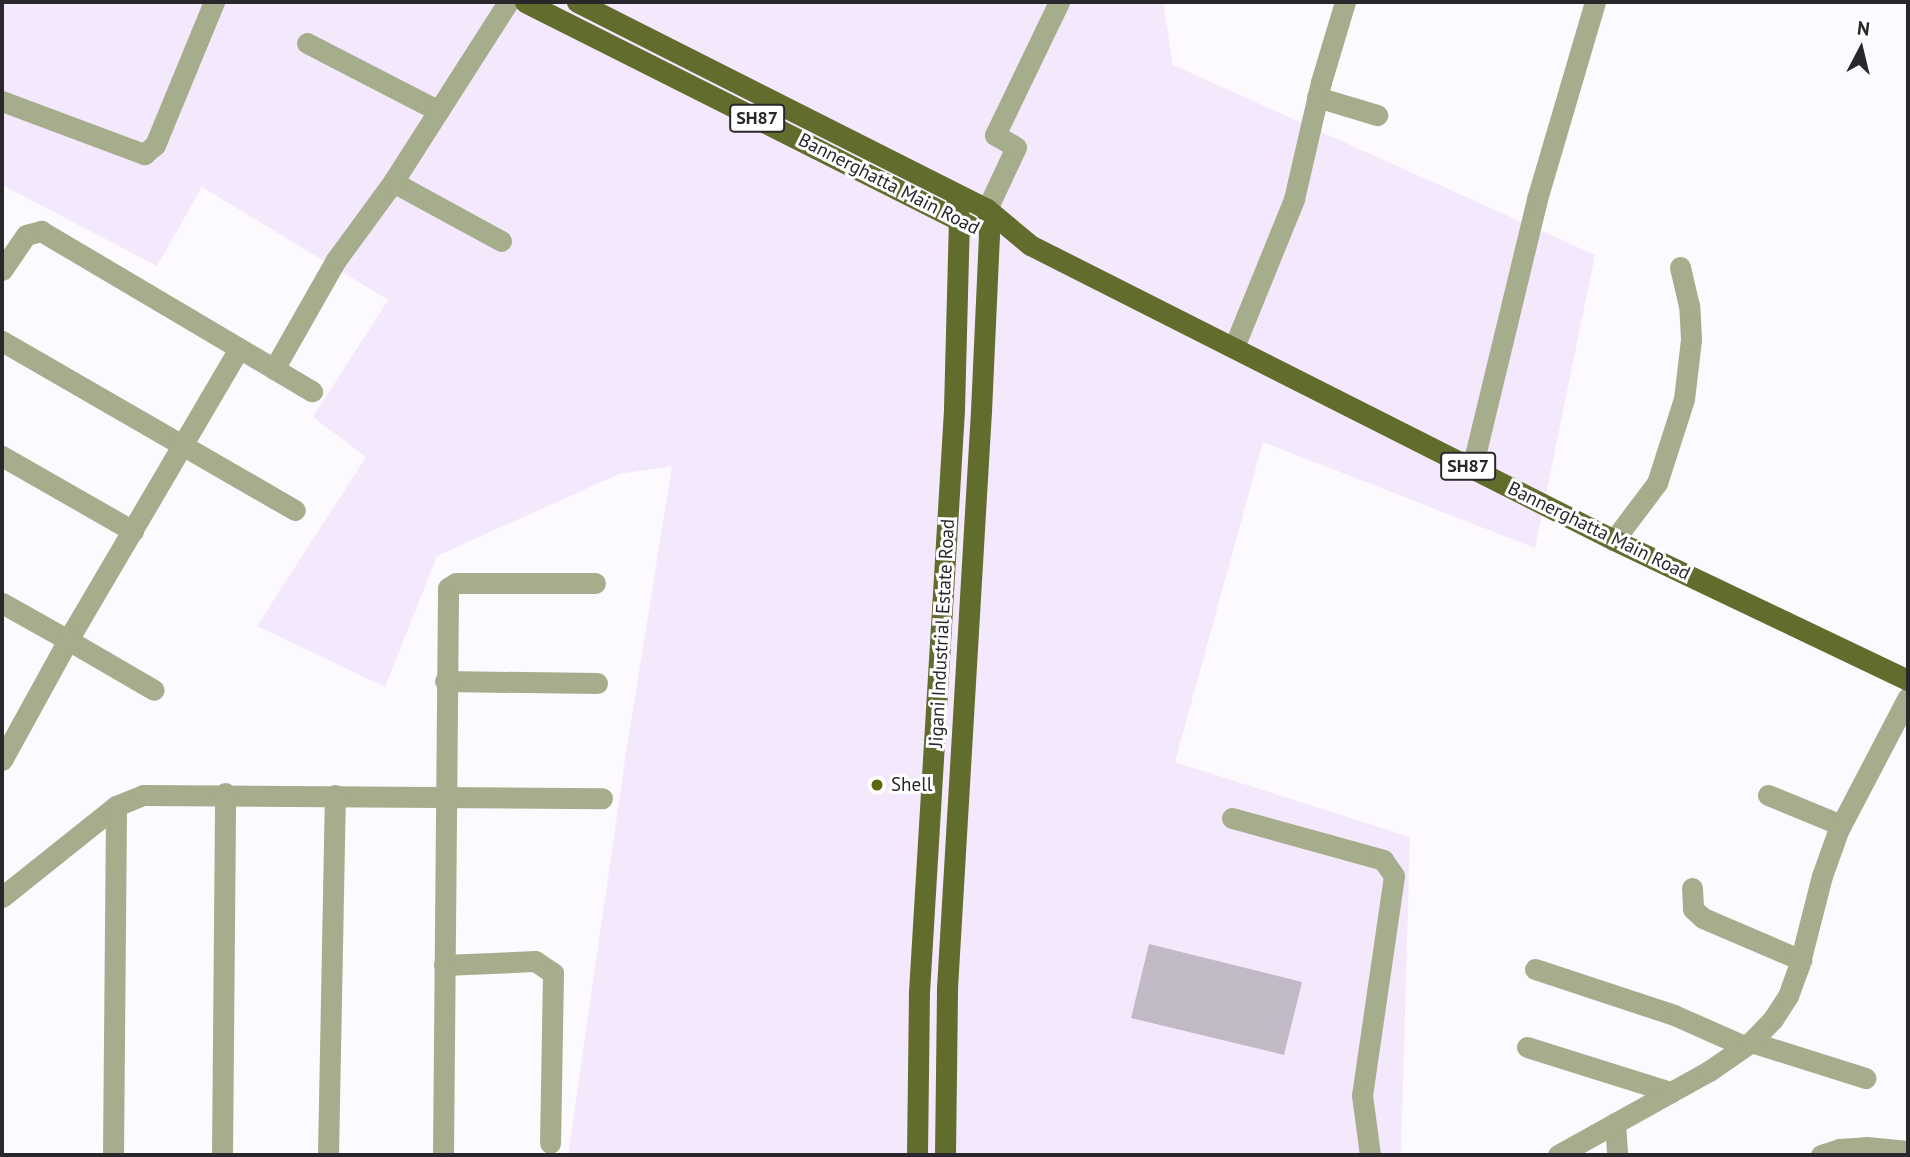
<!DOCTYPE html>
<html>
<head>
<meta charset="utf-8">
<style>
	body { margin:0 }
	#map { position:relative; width:1910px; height:1157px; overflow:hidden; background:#fcfaff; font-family:"PT Sans",sans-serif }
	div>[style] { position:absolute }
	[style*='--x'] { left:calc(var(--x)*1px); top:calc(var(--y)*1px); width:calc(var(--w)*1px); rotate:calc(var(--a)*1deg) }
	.built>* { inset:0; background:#f4e9fc }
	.building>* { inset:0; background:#c1bac6 }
	.minor>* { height:21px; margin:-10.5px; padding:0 10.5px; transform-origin:10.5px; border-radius:10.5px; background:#a6ad8c }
	.major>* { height:21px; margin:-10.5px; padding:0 10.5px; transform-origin:10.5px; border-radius:10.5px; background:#626c2d }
	.dots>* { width:19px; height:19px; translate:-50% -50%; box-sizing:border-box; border:4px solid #fff; border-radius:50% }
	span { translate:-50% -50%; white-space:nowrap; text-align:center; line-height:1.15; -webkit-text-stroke:6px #fff; paint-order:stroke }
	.shield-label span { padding:2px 5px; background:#fff; border:2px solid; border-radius:5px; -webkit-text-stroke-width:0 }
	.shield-label { font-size:18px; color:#29272b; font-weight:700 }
	.street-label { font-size:19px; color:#29272b }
	.poi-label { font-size:19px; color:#29272b }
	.left { translate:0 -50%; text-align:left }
	.frame { position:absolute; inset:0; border:4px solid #29272b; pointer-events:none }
	.north { position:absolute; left:1826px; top:14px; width:70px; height:70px; -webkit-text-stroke:5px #fff; paint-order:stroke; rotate:7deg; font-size:19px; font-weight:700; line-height:28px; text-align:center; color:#29272b }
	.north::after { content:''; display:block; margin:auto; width:24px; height:32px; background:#29272b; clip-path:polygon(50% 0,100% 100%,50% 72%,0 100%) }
</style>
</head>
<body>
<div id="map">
	<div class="built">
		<i style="clip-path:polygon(2px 2px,1163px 2px,1173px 65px,1595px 255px,1535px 548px,1263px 442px,1175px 762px,1410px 837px,1401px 1155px,568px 1155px,626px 753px,672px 466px,619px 474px,437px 556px,385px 687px,257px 626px,366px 457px,313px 417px,388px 300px,202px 187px,157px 266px,2px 185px)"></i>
	</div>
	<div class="building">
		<i style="clip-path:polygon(1149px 944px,1302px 982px,1284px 1055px,1131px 1018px)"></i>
	</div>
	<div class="minor">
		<i style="--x:307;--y:43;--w:148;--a:27.3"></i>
		<i style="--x:1317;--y:97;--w:63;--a:16.7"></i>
		<i style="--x:2;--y:101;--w:152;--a:20.5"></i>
		<i style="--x:144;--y:154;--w:14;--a:-39"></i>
		<i style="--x:155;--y:145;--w:155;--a:-67.6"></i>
		<i style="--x:393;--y:182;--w:123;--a:28.6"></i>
		<i style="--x:987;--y:209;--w:68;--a:-64.9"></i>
		<i style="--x:1016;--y:147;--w:24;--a:-150"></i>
		<i style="--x:995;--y:135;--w:148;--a:-64.3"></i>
		<i style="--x:2;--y:270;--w:42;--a:-55.6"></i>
		<i style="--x:26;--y:235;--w:16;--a:-15"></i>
		<i style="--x:41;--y:231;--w:315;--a:30.6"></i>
		<i style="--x:2;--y:341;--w:338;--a:30"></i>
		<i style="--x:1234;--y:347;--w:160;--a:-67.9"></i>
		<i style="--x:1294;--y:199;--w:120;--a:-77"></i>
		<i style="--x:1321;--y:82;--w:84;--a:-73.3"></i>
		<i style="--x:274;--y:369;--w:125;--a:-60.4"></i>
		<i style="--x:336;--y:260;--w:97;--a:-53.8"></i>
		<i style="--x:393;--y:182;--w:214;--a:-57.4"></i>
		<i style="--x:2;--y:456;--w:151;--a:29.8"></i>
		<i style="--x:1472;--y:468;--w:277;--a:-76.4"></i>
		<i style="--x:1537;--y:199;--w:205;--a:-73.6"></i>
		<i style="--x:1614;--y:540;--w:71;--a:-53"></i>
		<i style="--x:1657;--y:483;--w:88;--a:-72.2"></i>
		<i style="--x:1684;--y:399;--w:60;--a:-83.3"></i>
		<i style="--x:1691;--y:339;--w:33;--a:-93"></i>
		<i style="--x:1689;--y:306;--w:40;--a:-103"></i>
		<i style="--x:2;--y:603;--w:76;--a:29.3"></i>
		<i style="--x:68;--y:640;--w:338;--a:-59.6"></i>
		<i style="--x:445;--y:681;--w:152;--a:0.8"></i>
		<i style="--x:2;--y:760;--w:137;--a:-61.2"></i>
		<i style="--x:68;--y:640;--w:99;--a:30.2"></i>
		<i style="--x:1768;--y:795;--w:79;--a:22.3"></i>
		<i style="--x:1232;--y:818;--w:157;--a:15.5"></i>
		<i style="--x:1383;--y:860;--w:19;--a:55"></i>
		<i style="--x:1394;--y:876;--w:221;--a:98.3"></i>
		<i style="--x:1362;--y:1095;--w:61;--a:82.4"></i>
		<i style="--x:1692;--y:888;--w:21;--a:87"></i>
		<i style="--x:1693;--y:909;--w:13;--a:42"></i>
		<i style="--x:1703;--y:918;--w:107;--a:23.2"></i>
		<i style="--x:2;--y:897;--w:146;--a:-38.6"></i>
		<i style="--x:116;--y:806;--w:29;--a:-22"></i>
		<i style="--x:143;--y:795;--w:459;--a:0.4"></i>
		<i style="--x:444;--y:965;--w:91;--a:-2.5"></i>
		<i style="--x:535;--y:961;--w:22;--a:34"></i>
		<i style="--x:553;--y:973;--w:170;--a:91"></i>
		<i style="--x:1535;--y:969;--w:146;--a:18.3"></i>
		<i style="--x:1674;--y:1015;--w:77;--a:23.9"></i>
		<i style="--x:1751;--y:1042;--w:120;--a:17.5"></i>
		<i style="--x:1527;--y:1047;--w:151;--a:17.4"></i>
		<i style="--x:1615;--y:1123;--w:32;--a:86"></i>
		<i style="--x:113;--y:1155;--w:349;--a:-89.5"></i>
		<i style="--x:222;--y:1155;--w:362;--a:-89.5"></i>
		<i style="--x:328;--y:1155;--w:360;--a:-88.9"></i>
		<i style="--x:443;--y:1155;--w:567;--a:-89.49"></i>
		<i style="--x:448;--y:588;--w:9;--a:-32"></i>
		<i style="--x:456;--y:583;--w:139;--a:0"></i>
		<i style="--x:1558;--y:1155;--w:173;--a:-29.1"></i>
		<i style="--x:1709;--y:1071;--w:51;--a:-34.6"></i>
		<i style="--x:1751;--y:1042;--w:32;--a:-46"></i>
		<i style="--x:1773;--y:1019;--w:27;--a:-57"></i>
		<i style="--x:1788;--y:996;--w:32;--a:-70"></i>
		<i style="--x:1799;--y:966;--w:93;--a:-75.7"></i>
		<i style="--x:1822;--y:876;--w:48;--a:-70.4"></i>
		<i style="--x:1838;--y:831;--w:151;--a:-62.4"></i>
		<i style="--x:1821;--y:1155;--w:19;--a:-18"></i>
		<i style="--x:1839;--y:1149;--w:27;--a:-4"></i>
		<i style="--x:1866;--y:1147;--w:42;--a:5.4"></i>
	</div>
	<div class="major">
		<i style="--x:525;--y:2;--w:497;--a:26.7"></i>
		<i style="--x:577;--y:2;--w:459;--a:26.8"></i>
		<i style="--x:987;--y:209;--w:56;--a:39.9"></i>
		<i style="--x:1030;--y:245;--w:654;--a:26.8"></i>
		<i style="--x:1614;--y:540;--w:326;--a:25.5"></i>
		<i style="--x:917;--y:1155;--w:163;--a:-89.3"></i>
		<i style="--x:919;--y:992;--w:584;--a:-86.56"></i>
		<i style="--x:954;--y:409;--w:190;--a:-88.5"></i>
		<i style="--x:959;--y:219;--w:25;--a:-97"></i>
		<i style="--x:945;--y:1155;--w:167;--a:-89.3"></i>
		<i style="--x:947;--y:988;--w:578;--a:-86.63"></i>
		<i style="--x:981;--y:411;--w:176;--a:-87.4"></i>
		<i style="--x:989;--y:235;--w:26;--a:-94"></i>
	</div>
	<div class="dots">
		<i style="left:877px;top:785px;background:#5a670b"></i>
	</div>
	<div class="shield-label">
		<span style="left:757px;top:118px">SH87</span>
		<span style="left:1468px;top:466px">SH87</span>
	</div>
	<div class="street-label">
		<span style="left:889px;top:184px;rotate:27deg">Bannerghatta Main Road</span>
		<span style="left:1599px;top:531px;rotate:26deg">Bannerghatta Main Road</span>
		<span style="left:942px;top:633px;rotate:-87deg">Jigani Industrial Estate Road</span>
	</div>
	<div class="poi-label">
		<span class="left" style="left:891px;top:785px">Shell</span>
	</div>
	<div class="frame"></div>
	<div class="north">N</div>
</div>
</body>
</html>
